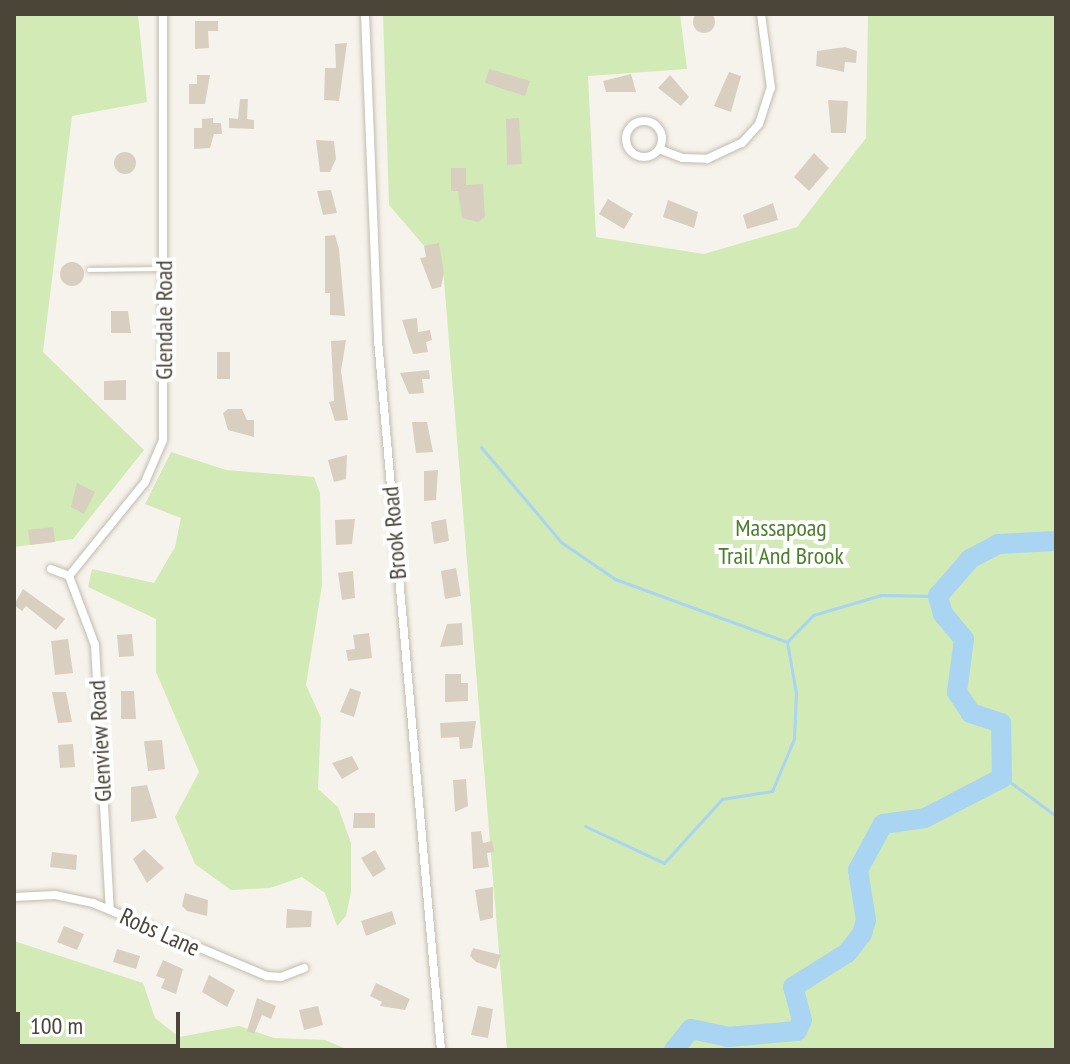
<!DOCTYPE html>
<html>
<head>
<meta charset="utf-8">
<style>
	body { margin:0 }
	#map { position:relative; width:1070px; height:1064px; overflow:hidden; background:#f6f3ec; font-family:"PT Sans Narrow",sans-serif }
	div>[style] { position:absolute }
	[style*='--x'] { left:calc(var(--x)*1px); top:calc(var(--y)*1px); width:calc(var(--w)*1px); rotate:calc(var(--a)*1deg) }
	.green>* { inset:0; background:#d2eab5 }
	.stream>* { height:3px; margin:-1.5px; padding:0 1.5px; transform-origin:1.5px; border-radius:1.5px; background:#a9d4f2 }
	.river>* { height:20px; margin:-10px; padding:0 10px; transform-origin:10px; border-radius:10px; background:#a9d4f2 }
	.building>* { inset:0; background:#d8cfc1 }
	.round { border-radius:50% }
	.roads { filter:drop-shadow(0 0 2px #c2bbae) drop-shadow(0 0 2px #c2bbae) }
	.lane>* { height:4px; margin:-2px; padding:0 2px; transform-origin:2px; border-radius:2px; background:#fff }
	.street>* { height:8px; margin:-4px; padding:0 4px; transform-origin:4px; border-radius:4px; background:#fff }
	.street>.ring { margin:-4px; padding:0; box-sizing:content-box; background:none; border:8px solid #fff; border-radius:50% }
	span { translate:-50% -50%; white-space:nowrap; text-align:center; line-height:1.15; -webkit-text-stroke:8px #fff; paint-order:stroke }
	.street-label { font-size:24px; color:#4b4439 }
	.park-label { font-size:24px; color:#4a7f2a }
	.frame { position:absolute; inset:0; border:16px solid #4b4439; pointer-events:none }
	.scale { position:absolute; left:16px; top:1012px; width:164px; height:36px; box-sizing:border-box; border:4px solid #4b4439; border-top:0; padding-left:10px; font-size:24px; line-height:28px; white-space:nowrap; color:#4b4439; -webkit-text-stroke:6px #fff; paint-order:stroke }
</style>
</head>
<body>
<div id="map">
	<div class="green">
		<i style="clip-path:polygon(14px 14px,138px 15px,147px 102px,72px 116px,43px 352px,144px 450px,73px 539px,14px 547px)"></i>
		<i style="clip-path:polygon(383px 14px,680px 14px,687px 69px,588px 76px,596px 237px,704px 254px,797px 227px,866px 138px,868px 14px,1056px 14px,1056px 1050px,507px 1050px,443px 268px,389px 205px)"></i>
		<i style="clip-path:polygon(171px 452px,226px 470px,314px 477px,320px 493px,322px 585px,306px 685px,321px 718px,318px 789px,338px 807px,351px 843px,351px 892px,346px 916px,337px 926px,325px 893px,302px 877px,270px 888px,231px 890px,195px 864px,175px 817px,199px 772px,156px 672px,156px 619px,88px 587px,92px 569px,154px 583px,175px 547px,181px 518px,145px 504px)"></i>
		<i style="clip-path:polygon(14px 941px,143px 983px,155px 1018px,179px 1037px,239px 1026px,274px 1038px,325px 1040px,349px 1050px,14px 1050px)"></i>
	</div>
	<div class="stream">
		<i style="--x:481;--y:447;--w:124;--a:49.9"></i>
		<i style="--x:561;--y:542;--w:65;--a:34.4"></i>
		<i style="--x:615;--y:579;--w:183;--a:20.1"></i>
		<i style="--x:787;--y:642;--w:37;--a:-46"></i>
		<i style="--x:813;--y:615;--w:71;--a:-16.4"></i>
		<i style="--x:881;--y:595;--w:57;--a:1"></i>
		<i style="--x:1003;--y:777;--w:66;--a:36.3"></i>
		<i style="--x:585;--y:826;--w:87;--a:25.1"></i>
		<i style="--x:664;--y:863;--w:86;--a:-47.8"></i>
		<i style="--x:722;--y:799;--w:51;--a:-9.1"></i>
		<i style="--x:772;--y:791;--w:56;--a:-67.1"></i>
		<i style="--x:794;--y:739;--w:46;--a:-87.5"></i>
		<i style="--x:796;--y:693;--w:52;--a:-100"></i>
	</div>
	<div class="river">
		<i style="--x:674;--y:1050;--w:27;--a:-51"></i>
		<i style="--x:691;--y:1029;--w:38;--a:12"></i>
		<i style="--x:728;--y:1037;--w:69;--a:-5"></i>
		<i style="--x:797;--y:1031;--w:12;--a:-66"></i>
		<i style="--x:802;--y:1020;--w:34;--a:-105"></i>
		<i style="--x:793;--y:987;--w:64;--a:-32.2"></i>
		<i style="--x:847;--y:953;--w:24;--a:-52"></i>
		<i style="--x:862;--y:934;--w:15;--a:-74"></i>
		<i style="--x:866;--y:920;--w:51;--a:-99.1"></i>
		<i style="--x:858;--y:870;--w:52;--a:-61.5"></i>
		<i style="--x:883;--y:824;--w:42;--a:-8.1"></i>
		<i style="--x:925;--y:818;--w:87;--a:-27.5"></i>
		<i style="--x:1002;--y:778;--w:55;--a:-91"></i>
		<i style="--x:1001;--y:723;--w:32;--a:-162"></i>
		<i style="--x:971;--y:713;--w:25;--a:-124"></i>
		<i style="--x:957;--y:692;--w:53;--a:-82.5"></i>
		<i style="--x:964;--y:639;--w:33;--a:-130"></i>
		<i style="--x:943;--y:614;--w:19;--a:-106"></i>
		<i style="--x:938;--y:596;--w:49;--a:-49.1"></i>
		<i style="--x:970;--y:559;--w:32;--a:-28"></i>
		<i style="--x:998;--y:544;--w:58;--a:-3"></i>
	</div>
	<div class="building">
		<i class="round" style="left:693px;top:11px;width:22px;height:22px"></i>
		<i style="clip-path:polygon(195px 21px,218px 21px,218px 31px,208px 31px,209px 48px,195px 49px)"></i>
		<i style="clip-path:polygon(347px 43px,339px 101px,324px 100px,325px 68px,336px 68px,335px 44px)"></i>
		<i style="clip-path:polygon(845px 47px,857px 51px,856px 63px,845px 62px,844px 72px,816px 66px,817px 51px)"></i>
		<i style="clip-path:polygon(489px 69px,530px 81px,525px 96px,485px 83px)"></i>
		<i style="clip-path:polygon(729px 72px,741px 76px,731px 112px,714px 106px)"></i>
		<i style="clip-path:polygon(631px 74px,636px 92px,606px 92px,603px 81px)"></i>
		<i style="clip-path:polygon(197px 75px,210px 75px,205px 104px,189px 104px,189px 84px,197px 84px)"></i>
		<i style="clip-path:polygon(670px 75px,689px 97px,681px 106px,658px 88px)"></i>
		<i style="clip-path:polygon(240px 99px,248px 99px,247px 119px,254px 120px,254px 129px,229px 128px,229px 118px,238px 119px)"></i>
		<i style="clip-path:polygon(828px 100px,848px 101px,846px 133px,831px 133px)"></i>
		<i style="clip-path:polygon(213px 118px,213px 123px,221px 123px,222px 134px,214px 134px,210px 148px,194px 149px,194px 128px,202px 128px,202px 119px)"></i>
		<i style="clip-path:polygon(519px 118px,522px 164px,507px 165px,506px 119px)"></i>
		<i style="clip-path:polygon(316px 140px,334px 141px,336px 159px,330px 172px,320px 172px)"></i>
		<i class="round" style="left:114px;top:152px;width:22px;height:22px"></i>
		<i style="clip-path:polygon(814px 153px,829px 168px,809px 191px,794px 177px)"></i>
		<i style="clip-path:polygon(451px 168px,466px 168px,466px 185px,483px 184px,485px 217px,478px 222px,462px 218px,458px 191px,451px 191px)"></i>
		<i style="clip-path:polygon(331px 190px,337px 213px,323px 215px,317px 191px)"></i>
		<i style="clip-path:polygon(608px 199px,633px 214px,624px 229px,599px 214px)"></i>
		<i style="clip-path:polygon(668px 200px,698px 212px,694px 228px,663px 217px)"></i>
		<i style="clip-path:polygon(773px 203px,778px 220px,747px 229px,743px 215px)"></i>
		<i style="clip-path:polygon(335px 235px,339px 249px,345px 316px,330px 315px,330px 293px,325px 293px,325px 236px)"></i>
		<i style="clip-path:polygon(439px 243px,444px 273px,441px 287px,432px 289px,420px 258px,426px 257px,424px 246px)"></i>
		<i class="round" style="left:60px;top:262px;width:24px;height:24px"></i>
		<i style="clip-path:polygon(111px 311px,128px 311px,131px 333px,111px 333px)"></i>
		<i style="clip-path:polygon(417px 318px,418px 332px,430px 330px,432px 340px,426px 342px,428px 352px,413px 354px,402px 320px)"></i>
		<i style="clip-path:polygon(346px 340px,341px 371px,348px 420px,335px 421px,329px 402px,334px 401px,331px 341px)"></i>
		<i style="clip-path:polygon(217px 352px,230px 352px,230px 379px,217px 379px)"></i>
		<i style="clip-path:polygon(429px 370px,430px 379px,422px 379px,424px 393px,409px 394px,400px 373px)"></i>
		<i style="clip-path:polygon(126px 380px,126px 400px,104px 400px,104px 381px)"></i>
		<i style="clip-path:polygon(228px 409px,242px 409px,247px 420px,254px 420px,254px 437px,228px 430px,223px 413px)"></i>
		<i style="clip-path:polygon(412px 422px,427px 422px,433px 452px,416px 453px)"></i>
		<i style="clip-path:polygon(347px 455px,346px 479px,334px 482px,328px 460px)"></i>
		<i style="clip-path:polygon(438px 470px,436px 500px,424px 501px,424px 471px)"></i>
		<i style="clip-path:polygon(77px 483px,95px 492px,84px 514px,71px 507px)"></i>
		<i style="clip-path:polygon(355px 519px,352px 544px,336px 545px,335px 520px)"></i>
		<i style="clip-path:polygon(446px 519px,449px 541px,434px 544px,431px 522px)"></i>
		<i style="clip-path:polygon(53px 527px,55px 542px,30px 545px,28px 530px)"></i>
		<i style="clip-path:polygon(456px 568px,461px 596px,445px 599px,441px 571px)"></i>
		<i style="clip-path:polygon(353px 571px,355px 598px,342px 600px,338px 573px)"></i>
		<i style="clip-path:polygon(23px 589px,65px 619px,56px 630px,26px 606px,22px 611px,14px 605px)"></i>
		<i style="clip-path:polygon(462px 623px,463px 645px,440px 647px,447px 624px)"></i>
		<i style="clip-path:polygon(369px 633px,372px 658px,348px 661px,346px 650px,355px 649px,353px 635px)"></i>
		<i style="clip-path:polygon(132px 634px,134px 656px,119px 657px,117px 635px)"></i>
		<i style="clip-path:polygon(68px 639px,73px 673px,55px 675px,51px 641px)"></i>
		<i style="clip-path:polygon(445px 674px,461px 674px,461px 683px,468px 683px,468px 701px,445px 702px)"></i>
		<i style="clip-path:polygon(350px 688px,361px 692px,354px 717px,340px 712px)"></i>
		<i style="clip-path:polygon(121px 691px,134px 691px,136px 719px,121px 719px)"></i>
		<i style="clip-path:polygon(52px 692px,66px 692px,72px 722px,58px 723px)"></i>
		<i style="clip-path:polygon(476px 721px,472px 748px,460px 749px,459px 737px,441px 738px,440px 723px)"></i>
		<i style="clip-path:polygon(162px 740px,165px 769px,148px 771px,144px 741px)"></i>
		<i style="clip-path:polygon(73px 744px,75px 767px,60px 768px,58px 745px)"></i>
		<i style="clip-path:polygon(352px 756px,359px 769px,342px 779px,332px 763px)"></i>
		<i style="clip-path:polygon(466px 779px,468px 806px,455px 812px,453px 780px)"></i>
		<i style="clip-path:polygon(147px 785px,157px 818px,131px 822px,131px 787px)"></i>
		<i style="clip-path:polygon(354px 813px,375px 813px,375px 828px,353px 828px)"></i>
		<i style="clip-path:polygon(481px 831px,483px 843px,492px 841px,494px 852px,487px 853px,489px 867px,473px 869px,471px 832px)"></i>
		<i style="clip-path:polygon(144px 849px,164px 868px,147px 883px,133px 859px)"></i>
		<i style="clip-path:polygon(375px 850px,386px 869px,373px 877px,361px 858px)"></i>
		<i style="clip-path:polygon(52px 852px,77px 855px,76px 870px,50px 867px)"></i>
		<i style="clip-path:polygon(493px 887px,493px 918px,480px 921px,475px 890px)"></i>
		<i style="clip-path:polygon(185px 893px,208px 900px,207px 916px,187px 911px,182px 906px)"></i>
		<i style="clip-path:polygon(287px 909px,312px 911px,311px 927px,286px 928px)"></i>
		<i style="clip-path:polygon(392px 911px,396px 924px,366px 936px,361px 921px)"></i>
		<i style="clip-path:polygon(64px 926px,84px 934px,77px 950px,57px 942px)"></i>
		<i style="clip-path:polygon(473px 948px,501px 955px,496px 969px,476px 962px,470px 956px)"></i>
		<i style="clip-path:polygon(117px 949px,140px 956px,136px 969px,113px 962px)"></i>
		<i style="clip-path:polygon(163px 960px,183px 969px,176px 994px,161px 988px,165px 979px,156px 976px)"></i>
		<i style="clip-path:polygon(209px 975px,235px 990px,227px 1007px,202px 992px)"></i>
		<i style="clip-path:polygon(376px 983px,410px 999px,405px 1010px,380px 1006px,382px 1002px,370px 996px)"></i>
		<i style="clip-path:polygon(257px 998px,276px 1006px,271px 1019px,262px 1015px,254px 1034px,247px 1031px)"></i>
		<i style="clip-path:polygon(318px 1006px,323px 1025px,304px 1030px,299px 1010px)"></i>
		<i style="clip-path:polygon(478px 1006px,493px 1009px,488px 1038px,471px 1035px)"></i>
	</div>
	<div class="roads">
		<div class="lane">
			<i style="--x:89;--y:270;--w:72;--a:-0.8"></i>
		</div>
		<div class="street">
			<i style="--x:365;--y:14;--w:326;--a:87.7"></i>
			<i style="--x:378;--y:340;--w:713;--a:84.93"></i>
			<i class="ring" style="left:626px;top:121px;width:28px;height:28px"></i>
			<i style="--x:659;--y:149;--w:25;--a:21"></i>
			<i style="--x:682;--y:158;--w:25;--a:2"></i>
			<i style="--x:707;--y:159;--w:38;--a:-25"></i>
			<i style="--x:742;--y:143;--w:25;--a:-48"></i>
			<i style="--x:759;--y:124;--w:38;--a:-72"></i>
			<i style="--x:771;--y:88;--w:75;--a:-97.7"></i>
			<i style="--x:51;--y:569;--w:19;--a:21"></i>
			<i style="--x:69;--y:576;--w:121;--a:-51"></i>
			<i style="--x:145;--y:482;--w:46;--a:-66.8"></i>
			<i style="--x:163;--y:440;--w:426;--a:-90"></i>
			<i style="--x:69;--y:576;--w:74;--a:69.4"></i>
			<i style="--x:95;--y:645;--w:265;--a:86.8"></i>
			<i style="--x:14;--y:897;--w:41;--a:-2.8"></i>
			<i style="--x:55;--y:895;--w:39;--a:12"></i>
			<i style="--x:93;--y:903;--w:189;--a:22.8"></i>
			<i style="--x:267;--y:976;--w:14;--a:4"></i>
			<i style="--x:281;--y:977;--w:25;--a:-21"></i>
		</div>
	</div>
	<div class="street-label">
		<span style="left:164px;top:320px;rotate:-90deg">Glendale Road</span>
		<span style="left:394px;top:533px;rotate:-95deg">Brook Road</span>
		<span style="left:100px;top:741px;rotate:-93deg">Glenview Road</span>
		<span style="left:160px;top:932px;rotate:24deg">Robs Lane</span>
	</div>
	<div class="park-label">
		<span style="left:781px;top:542px">Massapoag<br>Trail And Brook</span>
	</div>
	<div class="frame"></div>
	<div class="scale">100 m</div>
</div>
</body>
</html>
